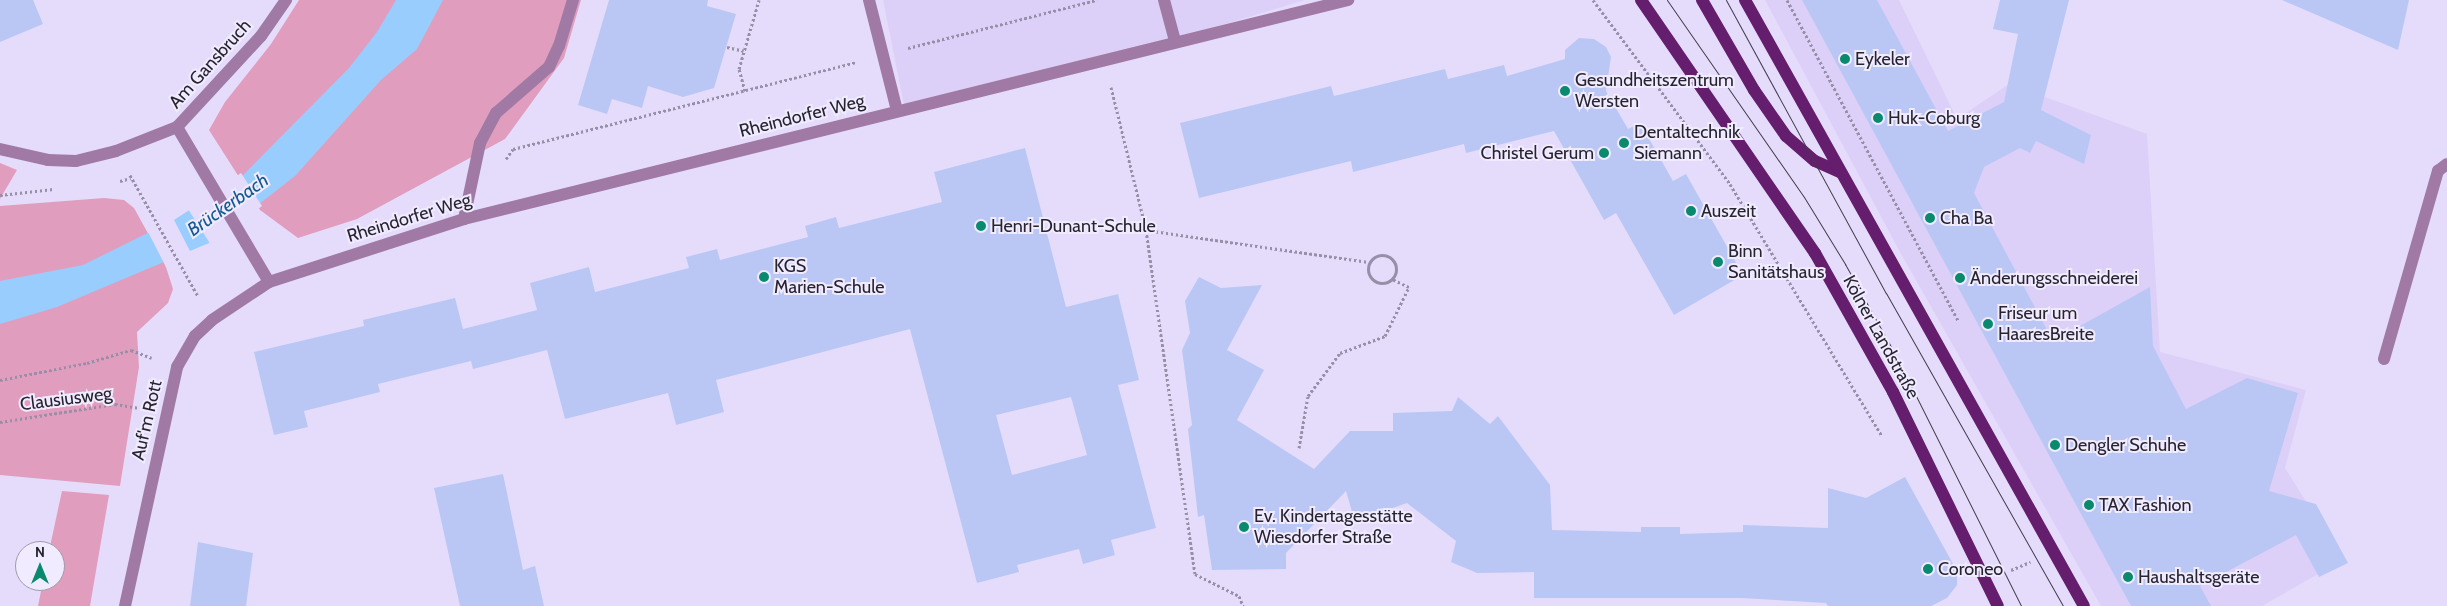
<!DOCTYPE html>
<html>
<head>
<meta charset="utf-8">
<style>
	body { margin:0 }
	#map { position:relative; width:2447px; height:606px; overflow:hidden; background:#e5dcfc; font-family:Cabin,sans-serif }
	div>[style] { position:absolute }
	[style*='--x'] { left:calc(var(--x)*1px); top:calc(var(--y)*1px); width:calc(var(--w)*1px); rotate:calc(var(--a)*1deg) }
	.built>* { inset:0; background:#dcd0f8 }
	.green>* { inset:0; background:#e19dbe }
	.water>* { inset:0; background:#99cdfe }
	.pier>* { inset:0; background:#e5dcfc }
	.building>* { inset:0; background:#bac7f5 }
	.path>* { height:3px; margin-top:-1.5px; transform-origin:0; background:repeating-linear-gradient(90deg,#968fa7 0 2.5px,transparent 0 5px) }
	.path>.ring { margin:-1.5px; padding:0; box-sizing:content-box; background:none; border:3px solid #968fa7; border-radius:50% }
	.minor>* { height:12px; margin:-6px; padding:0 6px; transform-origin:6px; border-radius:6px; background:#a07aa4 }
	.major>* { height:12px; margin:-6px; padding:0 6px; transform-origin:6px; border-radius:6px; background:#651d6d }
	.tram>* { height:1px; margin:-0.5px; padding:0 0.5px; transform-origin:0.5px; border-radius:0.5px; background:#413d4b }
	.dots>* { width:14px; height:14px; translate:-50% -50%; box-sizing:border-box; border:2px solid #f1ebff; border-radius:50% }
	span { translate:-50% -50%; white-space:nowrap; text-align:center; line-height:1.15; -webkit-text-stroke:4px #f1ebff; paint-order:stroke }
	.poi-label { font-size:18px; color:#272430 }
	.left { translate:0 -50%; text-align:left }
	.right { translate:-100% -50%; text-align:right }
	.street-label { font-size:18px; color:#272430 }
	.water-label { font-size:19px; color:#125a91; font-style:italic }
	.north { position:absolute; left:15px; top:541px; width:50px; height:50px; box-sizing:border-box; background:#f1ebff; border:1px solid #a09bac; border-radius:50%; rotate:0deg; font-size:14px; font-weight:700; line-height:20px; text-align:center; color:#272430 }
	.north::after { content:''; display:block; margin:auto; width:18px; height:22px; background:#098a6e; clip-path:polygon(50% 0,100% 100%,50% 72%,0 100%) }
</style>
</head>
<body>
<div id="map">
	<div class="built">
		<i style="clip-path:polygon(883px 0,1305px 0,1104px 61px,905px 110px)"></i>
		<i style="clip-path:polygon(1765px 0,1899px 0,1957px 119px,2009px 84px,2147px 134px,2160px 352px,2306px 390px,2285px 468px,2343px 560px,2262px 606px,2101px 606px,1900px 252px)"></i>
	</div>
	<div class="green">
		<i style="clip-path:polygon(299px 0,581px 0,564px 58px,505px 139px,357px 219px,298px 238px,260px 210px,209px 130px,225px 102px,271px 44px)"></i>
		<i style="clip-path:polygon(0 163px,17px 170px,0 199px)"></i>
		<i style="clip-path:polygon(104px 198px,124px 200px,134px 208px,165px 264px,173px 289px,168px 303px,137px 332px,139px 367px,120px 486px,0 475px,0 206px)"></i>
		<i style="clip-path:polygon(62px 491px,109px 495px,90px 606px,38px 606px,43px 581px,55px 581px,55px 551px,49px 551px)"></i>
	</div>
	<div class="water">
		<i style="clip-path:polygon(396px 0,443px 0,417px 49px,381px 80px,295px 176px,209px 243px,57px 307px,0 324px,0 281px,83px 265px,174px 220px,243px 175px,349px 68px,377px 32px)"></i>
	</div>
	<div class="pier">
		<i style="clip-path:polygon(241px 173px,262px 206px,211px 245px,188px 209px)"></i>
		<i style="clip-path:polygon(173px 218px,191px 253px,166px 267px,147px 230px)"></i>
	</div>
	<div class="building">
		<i style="clip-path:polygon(0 0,33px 0,43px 24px,0 42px)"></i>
		<i style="clip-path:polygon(609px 0,708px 0,707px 6px,736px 14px,714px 88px,683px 97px,648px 86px,642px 108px,612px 99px,607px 114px,578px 105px)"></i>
		<i style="clip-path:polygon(1802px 0,1877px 0,1948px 131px,2004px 102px,2018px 34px,1993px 29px,2000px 0,2069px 0,2041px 110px,2091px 135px,2084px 164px,2036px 141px,2030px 153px,2020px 148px,1984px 167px,1974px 193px,2053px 341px,2150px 287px,2153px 346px,2186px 409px,2247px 378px,2298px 393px,2269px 491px,2316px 504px,2348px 563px,2319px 577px,2296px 535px,2200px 586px,2211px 606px,2131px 606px)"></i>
		<i style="clip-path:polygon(2282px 0,2409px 0,2398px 50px)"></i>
		<i style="clip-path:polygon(1579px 38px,1594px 39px,1606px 47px,1611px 57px,1606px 91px,1628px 129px,1640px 123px,1673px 181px,1686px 174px,1743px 275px,1674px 315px,1616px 213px,1604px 220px,1554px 131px,1466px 153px,1464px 144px,1353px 172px,1351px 161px,1199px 198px,1180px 123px,1331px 86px,1334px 96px,1445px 69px,1448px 79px,1504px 65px,1507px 76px,1565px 59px,1565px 50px)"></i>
		<i style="clip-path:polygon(evenodd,1025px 148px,1066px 307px,1118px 294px,1139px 380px,1118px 385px,1156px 528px,1111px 540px,1115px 555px,1083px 564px,1079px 549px,1017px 565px,1019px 572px,977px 583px,910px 329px,716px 380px,724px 412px,676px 425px,668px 393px,565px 419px,547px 350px,473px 369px,471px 361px,378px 384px,380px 392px,304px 411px,308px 427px,274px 435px,254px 352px,364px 326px,363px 320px,455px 298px,463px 329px,537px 310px,530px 283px,589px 267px,595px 292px,689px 268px,686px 257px,717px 249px,720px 260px,808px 237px,805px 226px,836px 217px,839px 228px,942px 202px,934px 172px,1025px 148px,1071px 397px,1087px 455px,1012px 475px,996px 415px,1071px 397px)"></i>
		<i style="clip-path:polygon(1199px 277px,1221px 288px,1262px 285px,1227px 350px,1264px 370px,1237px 420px,1314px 469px,1350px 431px,1393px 431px,1393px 413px,1452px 411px,1458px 397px,1490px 424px,1498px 416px,1550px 485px,1552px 530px,1641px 532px,1641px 527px,1680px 527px,1680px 534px,1743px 532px,1743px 525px,1828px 528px,1828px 488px,1866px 498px,1905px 477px,1957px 571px,1957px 585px,1947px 598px,1931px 606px,1828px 606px,1826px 603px,1741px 598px,1534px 598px,1534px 572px,1477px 573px,1451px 562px,1456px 541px,1407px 503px,1384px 511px,1353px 515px,1346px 491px,1286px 553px,1286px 569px,1212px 570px,1204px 515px,1198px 517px,1188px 429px,1192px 425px,1182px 350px,1190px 333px,1185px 301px)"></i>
		<i style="clip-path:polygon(503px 474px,523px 570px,535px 566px,544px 606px,460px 606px,434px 488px)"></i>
		<i style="clip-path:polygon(198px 542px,253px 553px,246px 606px,190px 606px)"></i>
	</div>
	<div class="path">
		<i style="--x:1593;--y:0;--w:229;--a:53.3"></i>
		<i style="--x:1730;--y:184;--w:294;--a:58.9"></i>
		<i style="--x:1787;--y:0;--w:363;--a:61.9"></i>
		<i style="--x:727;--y:47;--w:17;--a:13"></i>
		<i style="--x:908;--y:48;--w:195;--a:-14.3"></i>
		<i style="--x:1111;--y:87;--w:147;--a:76.2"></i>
		<i style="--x:1146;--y:230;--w:347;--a:81.9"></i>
		<i style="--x:1195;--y:574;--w:49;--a:26.6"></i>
		<i style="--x:1239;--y:596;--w:11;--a:68"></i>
		<i style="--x:745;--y:91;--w:23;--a:-105"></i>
		<i style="--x:739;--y:69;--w:72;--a:-73.8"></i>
		<i style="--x:506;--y:159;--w:12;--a:-55"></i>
		<i style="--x:513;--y:149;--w:354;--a:-14.2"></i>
		<i style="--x:130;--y:175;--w:139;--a:60.7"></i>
		<i style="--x:120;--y:181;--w:11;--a:-15"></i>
		<i style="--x:0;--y:195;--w:54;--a:-6.3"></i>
		<i style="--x:1146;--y:230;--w:225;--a:8.2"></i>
		<i class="ring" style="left:1368px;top:255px;width:25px;height:25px"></i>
		<i style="--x:0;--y:380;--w:89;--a:-11.1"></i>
		<i style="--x:87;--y:363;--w:46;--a:-16.5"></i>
		<i style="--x:131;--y:350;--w:22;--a:21"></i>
		<i style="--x:0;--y:422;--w:116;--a:-8.9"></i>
		<i style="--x:115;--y:404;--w:25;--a:9"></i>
		<i style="--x:1299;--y:448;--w:53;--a:-80.2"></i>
		<i style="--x:1308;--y:396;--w:54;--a:-53.3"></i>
		<i style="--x:1340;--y:353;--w:48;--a:-20.7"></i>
		<i style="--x:1385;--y:336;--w:55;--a:-63.9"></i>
		<i style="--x:1409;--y:287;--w:19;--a:-155"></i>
		<i style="--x:2011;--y:570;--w:21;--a:-23"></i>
	</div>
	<div class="minor">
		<i style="--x:869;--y:0;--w:114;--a:75.8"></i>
		<i style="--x:1164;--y:0;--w:42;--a:75"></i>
		<i style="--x:177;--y:127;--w:180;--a:59.3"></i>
		<i style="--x:0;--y:149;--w:49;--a:12.9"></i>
		<i style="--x:48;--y:160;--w:28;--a:2"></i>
		<i style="--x:76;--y:161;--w:41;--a:-14"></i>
		<i style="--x:116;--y:151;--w:66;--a:-21.5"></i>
		<i style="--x:177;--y:127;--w:124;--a:-47.3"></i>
		<i style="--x:261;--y:36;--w:44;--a:-55.2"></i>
		<i style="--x:464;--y:219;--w:78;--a:-78.1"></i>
		<i style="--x:480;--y:143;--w:34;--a:-62"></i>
		<i style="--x:496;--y:113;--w:70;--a:-41"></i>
		<i style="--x:549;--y:67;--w:23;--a:-65"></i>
		<i style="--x:559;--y:46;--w:48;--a:-73.1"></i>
		<i style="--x:2384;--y:359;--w:196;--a:-74"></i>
		<i style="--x:2438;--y:171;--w:11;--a:-38"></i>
		<i style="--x:125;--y:606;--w:245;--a:-77.7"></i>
		<i style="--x:177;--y:367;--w:36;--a:-60"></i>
		<i style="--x:195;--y:336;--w:23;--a:-43"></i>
		<i style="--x:212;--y:320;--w:69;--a:-33.7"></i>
		<i style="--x:269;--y:282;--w:205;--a:-17.9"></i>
		<i style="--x:464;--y:219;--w:911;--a:-13.91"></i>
	</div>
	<div class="major">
		<i style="--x:1641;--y:0;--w:307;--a:55.5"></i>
		<i style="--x:1815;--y:253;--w:159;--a:60.7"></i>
		<i style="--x:1893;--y:392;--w:238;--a:63.9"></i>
		<i style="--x:1702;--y:0;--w:104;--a:60"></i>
		<i style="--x:1754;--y:90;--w:56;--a:55.2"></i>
		<i style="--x:1786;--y:136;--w:38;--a:41"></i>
		<i style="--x:1815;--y:161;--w:27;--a:24"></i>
		<i style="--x:1745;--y:0;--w:694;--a:60.78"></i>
	</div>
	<div class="tram">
		<i style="--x:1667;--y:0;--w:240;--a:55.2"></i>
		<i style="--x:1804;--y:197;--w:79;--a:58.5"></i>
		<i style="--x:1845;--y:264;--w:103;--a:60.9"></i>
		<i style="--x:1895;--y:354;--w:282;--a:63.4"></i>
		<i style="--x:1726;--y:0;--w:334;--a:61.4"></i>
		<i style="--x:1886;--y:293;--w:360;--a:60.5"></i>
	</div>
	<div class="dots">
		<i style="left:1845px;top:59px;background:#098a6e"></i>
		<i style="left:1565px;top:91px;background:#098a6e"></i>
		<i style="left:1878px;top:118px;background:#098a6e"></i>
		<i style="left:1624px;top:143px;background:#098a6e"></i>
		<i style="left:1604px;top:153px;background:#098a6e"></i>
		<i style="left:1691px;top:211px;background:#098a6e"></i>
		<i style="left:1930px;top:218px;background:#098a6e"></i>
		<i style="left:981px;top:226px;background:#098a6e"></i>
		<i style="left:1718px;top:262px;background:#098a6e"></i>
		<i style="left:764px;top:277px;background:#098a6e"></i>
		<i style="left:1960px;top:278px;background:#098a6e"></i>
		<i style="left:1988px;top:324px;background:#098a6e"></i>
		<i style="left:2055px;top:445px;background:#098a6e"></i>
		<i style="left:2089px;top:505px;background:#098a6e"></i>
		<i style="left:1244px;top:527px;background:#098a6e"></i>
		<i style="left:1928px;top:569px;background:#098a6e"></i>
		<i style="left:2128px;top:577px;background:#098a6e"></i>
	</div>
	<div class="poi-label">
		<span class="left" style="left:1855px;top:59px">Eykeler</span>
		<span class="left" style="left:1575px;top:91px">Gesundheitszentrum<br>Wersten</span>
		<span class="left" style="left:1888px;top:118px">Huk-Coburg</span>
		<span class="left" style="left:1634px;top:143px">Dentaltechnik<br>Siemann</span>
		<span class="right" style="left:1594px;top:153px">Christel Gerum</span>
		<span class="left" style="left:1701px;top:211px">Auszeit</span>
		<span class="left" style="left:1940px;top:218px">Cha Ba</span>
		<span class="left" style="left:991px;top:226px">Henri-Dunant-Schule</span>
		<span class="left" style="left:1728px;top:262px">Binn<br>Sanitätshaus</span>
		<span class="left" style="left:774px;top:277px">KGS<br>Marien-Schule</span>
		<span class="left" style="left:1970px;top:278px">Änderungsschneiderei</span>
		<span class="left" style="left:1998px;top:324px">Friseur um<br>HaaresBreite</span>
		<span class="left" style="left:2065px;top:445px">Dengler Schuhe</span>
		<span class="left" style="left:2099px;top:505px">TAX Fashion</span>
		<span class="left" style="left:1254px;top:527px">Ev. Kindertagesstätte<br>Wiesdorfer Straße</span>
		<span class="left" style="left:1938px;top:569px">Coroneo</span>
		<span class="left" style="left:2138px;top:577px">Haushaltsgeräte</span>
	</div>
	<div class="street-label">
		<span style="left:210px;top:64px;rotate:-48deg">Am Gansbruch</span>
		<span style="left:802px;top:116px;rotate:-14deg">Rheindorfer Weg</span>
		<span style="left:409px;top:218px;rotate:-17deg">Rheindorfer Weg</span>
		<span style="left:1881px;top:337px;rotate:61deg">Kölner Landstraße</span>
		<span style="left:66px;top:399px;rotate:-7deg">Clausiusweg</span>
		<span style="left:147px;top:420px;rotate:-77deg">Auf'm Rott</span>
	</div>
	<div class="water-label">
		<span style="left:228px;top:205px;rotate:-35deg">Brückerbach</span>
	</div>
	<div class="north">N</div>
</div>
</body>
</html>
